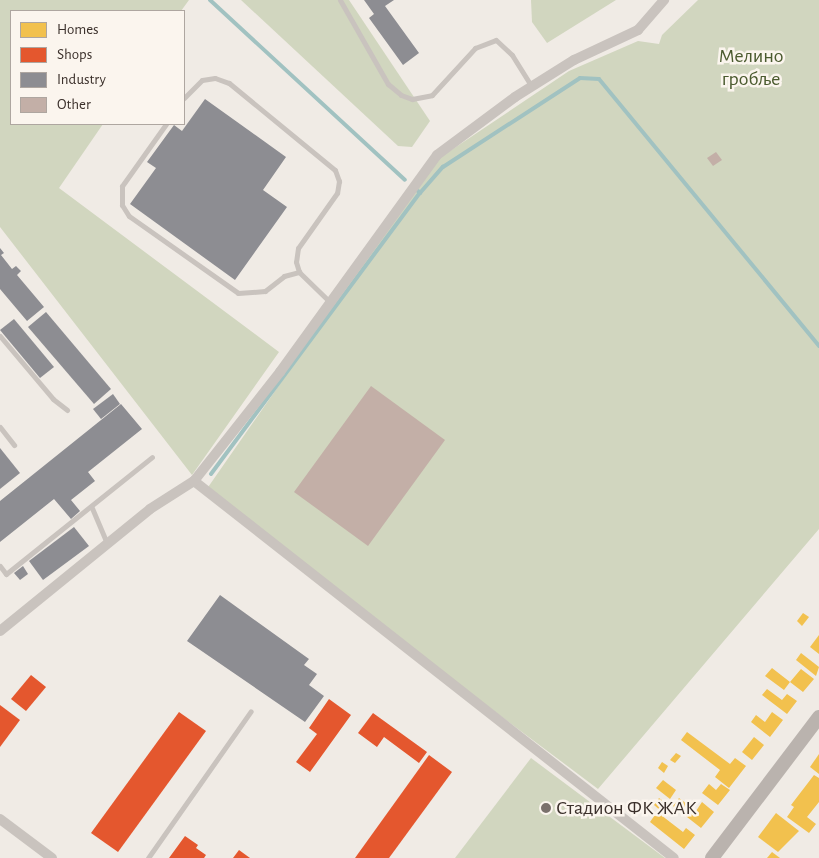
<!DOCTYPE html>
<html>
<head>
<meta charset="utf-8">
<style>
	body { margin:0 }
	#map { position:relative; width:819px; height:858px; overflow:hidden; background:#f0ebe5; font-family:"Alegreya Sans",sans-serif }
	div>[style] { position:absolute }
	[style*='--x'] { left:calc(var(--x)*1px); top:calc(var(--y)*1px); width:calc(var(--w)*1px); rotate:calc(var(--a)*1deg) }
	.green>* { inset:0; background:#d1d6bf }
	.homes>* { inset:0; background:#f2c14e }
	.shops>* { inset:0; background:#e4572e }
	.industry>* { inset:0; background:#8d8d92 }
	.stream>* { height:4px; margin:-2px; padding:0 2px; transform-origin:2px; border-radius:2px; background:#a1c2c1 }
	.building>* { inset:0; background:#c3afa7 }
	.lane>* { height:5px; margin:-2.5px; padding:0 2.5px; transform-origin:2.5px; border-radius:2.5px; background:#c9c3be }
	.street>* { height:10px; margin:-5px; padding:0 5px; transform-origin:5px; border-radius:5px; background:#c9c3be }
	.secondary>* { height:14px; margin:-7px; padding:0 7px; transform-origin:7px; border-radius:7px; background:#bab3ae }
	.dots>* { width:14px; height:14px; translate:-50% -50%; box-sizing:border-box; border:2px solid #fbf5ee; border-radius:50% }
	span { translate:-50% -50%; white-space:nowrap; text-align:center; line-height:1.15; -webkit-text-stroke:5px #fbf5ee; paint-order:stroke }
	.park-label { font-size:20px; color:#4a5a2e }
	.poi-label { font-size:20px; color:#3b302b }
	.left { translate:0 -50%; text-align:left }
	.legend { position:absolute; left:10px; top:10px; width:175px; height:115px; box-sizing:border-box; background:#fbf5ee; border:1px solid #aea6a0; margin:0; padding:6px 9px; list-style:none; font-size:15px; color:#3b302b }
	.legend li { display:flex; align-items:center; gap:10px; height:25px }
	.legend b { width:25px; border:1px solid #aea6a0 }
</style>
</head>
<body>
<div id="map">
	<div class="green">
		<i style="clip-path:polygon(0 0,189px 0,181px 11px,11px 11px,11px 124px,103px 124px,59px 188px,279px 352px,192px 475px,0 227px)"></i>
		<i style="clip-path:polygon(241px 0,349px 0,430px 121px,412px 147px,398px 146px)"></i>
		<i style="clip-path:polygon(531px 0,616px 0,547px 43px,532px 22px)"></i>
		<i style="clip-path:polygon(698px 0,819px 0,819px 529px,598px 789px,204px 493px,435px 161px,569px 71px,638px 41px,659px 44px,662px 35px)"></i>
		<i style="clip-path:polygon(531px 758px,665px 858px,455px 858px)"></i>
	</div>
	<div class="homes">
		<i style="clip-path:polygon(803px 613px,809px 617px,802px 626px,797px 621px)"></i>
		<i style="clip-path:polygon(819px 635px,819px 654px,810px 647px)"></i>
		<i style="clip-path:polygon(801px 653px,819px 667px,816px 676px,796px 660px)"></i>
		<i style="clip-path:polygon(772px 668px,790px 682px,801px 669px,814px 679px,803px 692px,790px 682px,784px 690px,765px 676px)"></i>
		<i style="clip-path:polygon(767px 689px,782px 700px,787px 694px,797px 701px,787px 714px,762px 695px)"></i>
		<i style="clip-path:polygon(772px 712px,783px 720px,770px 737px,751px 722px,756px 715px,765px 722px)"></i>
		<i style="clip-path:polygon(687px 732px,730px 764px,735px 758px,746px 766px,729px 788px,715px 777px,720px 770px,681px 740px)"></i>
		<i style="clip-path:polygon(754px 737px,764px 745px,752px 760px,742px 752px)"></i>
		<i style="clip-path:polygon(676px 753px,681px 756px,675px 763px,670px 760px)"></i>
		<i style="clip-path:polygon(819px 754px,819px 774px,810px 767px)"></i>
		<i style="clip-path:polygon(662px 762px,668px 766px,664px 773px,658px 768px)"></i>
		<i style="clip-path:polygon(814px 775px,819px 778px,819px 802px,807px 817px,816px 824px,809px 833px,787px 817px,794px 807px,791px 805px)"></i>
		<i style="clip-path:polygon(663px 780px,676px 790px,670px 799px,656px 788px)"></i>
		<i style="clip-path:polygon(709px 784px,716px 790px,721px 784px,730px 790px,718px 805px,702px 793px)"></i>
		<i style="clip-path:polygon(659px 798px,667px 804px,661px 811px,654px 805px)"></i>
		<i style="clip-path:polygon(679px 798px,696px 811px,702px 802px,714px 812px,701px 828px,673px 806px)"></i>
		<i style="clip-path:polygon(657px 812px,683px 832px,686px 828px,695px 835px,684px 849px,650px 822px)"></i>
		<i style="clip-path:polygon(776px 813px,799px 831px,778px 852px,758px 837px)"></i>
		<i style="clip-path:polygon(772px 852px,780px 858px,767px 858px)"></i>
	</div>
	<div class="shops">
		<i style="clip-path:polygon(31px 675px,46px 687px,26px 711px,11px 699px)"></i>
		<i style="clip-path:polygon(329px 699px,351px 715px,310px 772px,296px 762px,317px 734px,309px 728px)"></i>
		<i style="clip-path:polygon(0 705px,20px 720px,0 747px)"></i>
		<i style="clip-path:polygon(179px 712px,206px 731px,118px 852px,91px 833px)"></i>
		<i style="clip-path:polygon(373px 713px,427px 752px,419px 763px,384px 737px,377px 747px,358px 733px)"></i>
		<i style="clip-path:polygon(429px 755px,452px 772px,389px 858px,355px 858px)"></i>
		<i style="clip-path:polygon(185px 836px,198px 845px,196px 848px,206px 855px,204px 858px,169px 858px)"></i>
		<i style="clip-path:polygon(239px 850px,250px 858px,233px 858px)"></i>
	</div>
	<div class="industry">
		<i style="clip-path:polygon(364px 0,394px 0,385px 6px,419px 53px,403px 65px,369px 18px,374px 14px)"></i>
		<i style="clip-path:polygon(205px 99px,286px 157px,263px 190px,287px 207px,235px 280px,130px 204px,156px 168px,147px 162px,174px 125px,182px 131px)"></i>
		<i style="clip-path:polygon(0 248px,4px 253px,1px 255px,12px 269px,16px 266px,21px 271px,17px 275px,44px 307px,27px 321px,0 289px)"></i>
		<i style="clip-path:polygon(46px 312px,111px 389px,94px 404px,28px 327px)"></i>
		<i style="clip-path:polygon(14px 319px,54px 367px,40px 378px,0 330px)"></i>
		<i style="clip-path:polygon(113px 394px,120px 404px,101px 419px,93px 409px)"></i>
		<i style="clip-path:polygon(121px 404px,142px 429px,88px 472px,95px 481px,71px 500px,80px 511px,71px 519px,54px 499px,0 542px,0 501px)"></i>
		<i style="clip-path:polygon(0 448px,20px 473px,0 489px)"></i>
		<i style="clip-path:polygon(74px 527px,89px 546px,43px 580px,29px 561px)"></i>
		<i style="clip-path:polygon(23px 566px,28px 574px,20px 580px,14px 573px)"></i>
		<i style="clip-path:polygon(220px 595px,309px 659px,304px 665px,317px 674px,309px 685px,324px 696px,305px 722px,187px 641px)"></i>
	</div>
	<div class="stream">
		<i style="--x:210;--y:0;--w:265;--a:42.7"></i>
		<i style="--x:418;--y:191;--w:3;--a:45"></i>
		<i style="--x:420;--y:193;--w:35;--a:-49"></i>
		<i style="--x:443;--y:167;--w:163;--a:-33"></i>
		<i style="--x:580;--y:78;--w:19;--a:3"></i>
		<i style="--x:599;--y:79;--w:346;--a:50.5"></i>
		<i style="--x:211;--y:474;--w:350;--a:-53.4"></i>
	</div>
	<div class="building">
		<i style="clip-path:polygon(716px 152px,722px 160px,713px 166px,707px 158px)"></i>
		<i style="clip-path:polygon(371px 386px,445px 440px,368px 546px,294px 492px)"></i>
	</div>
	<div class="lane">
		<i style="--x:340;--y:0;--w:97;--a:60.3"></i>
		<i style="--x:388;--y:84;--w:17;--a:40"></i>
		<i style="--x:401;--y:95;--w:12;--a:20"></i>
		<i style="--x:412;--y:99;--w:20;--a:-11"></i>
		<i style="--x:432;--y:95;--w:64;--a:-47.5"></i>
		<i style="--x:475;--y:48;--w:22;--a:-21"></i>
		<i style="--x:496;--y:40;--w:22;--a:43"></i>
		<i style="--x:512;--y:55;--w:38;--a:58"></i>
		<i style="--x:184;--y:98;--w:25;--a:-45"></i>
		<i style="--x:202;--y:80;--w:13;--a:-9"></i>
		<i style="--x:215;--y:78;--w:15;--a:20"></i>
		<i style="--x:229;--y:83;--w:137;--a:39.4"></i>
		<i style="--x:335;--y:170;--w:12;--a:70"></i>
		<i style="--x:339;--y:181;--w:12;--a:99"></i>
		<i style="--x:337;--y:193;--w:67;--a:125.3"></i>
		<i style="--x:298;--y:248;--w:14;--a:98"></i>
		<i style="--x:296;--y:262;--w:10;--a:73"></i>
		<i style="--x:299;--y:272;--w:43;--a:44.1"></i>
		<i style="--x:166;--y:124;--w:76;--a:125.4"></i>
		<i style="--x:122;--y:186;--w:19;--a:90"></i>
		<i style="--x:122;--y:205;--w:13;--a:58"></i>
		<i style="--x:129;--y:216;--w:133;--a:35.2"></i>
		<i style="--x:238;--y:293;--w:27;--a:-4"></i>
		<i style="--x:265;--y:291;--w:24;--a:-38"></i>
		<i style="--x:284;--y:276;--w:16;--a:-15"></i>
		<i style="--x:0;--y:336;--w:82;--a:49.9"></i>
		<i style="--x:53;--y:399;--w:18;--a:38"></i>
		<i style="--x:0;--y:427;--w:23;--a:52"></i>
		<i style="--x:92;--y:508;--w:38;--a:67"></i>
		<i style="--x:0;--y:566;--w:10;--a:53"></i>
		<i style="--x:6;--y:574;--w:187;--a:-38.7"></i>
		<i style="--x:148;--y:858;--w:179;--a:-55"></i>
	</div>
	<div class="street">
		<i style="--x:194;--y:481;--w:610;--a:38.15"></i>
		<i style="--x:0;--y:631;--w:193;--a:-39.1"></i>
		<i style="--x:150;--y:509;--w:52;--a:-32.5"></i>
		<i style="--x:194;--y:481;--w:139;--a:-51.7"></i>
		<i style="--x:280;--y:372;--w:268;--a:-54.1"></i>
		<i style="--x:437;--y:155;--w:97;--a:-36.6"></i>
		<i style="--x:515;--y:97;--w:70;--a:-32.1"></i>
		<i style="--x:574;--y:60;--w:71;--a:-25.1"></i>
		<i style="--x:638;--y:30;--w:40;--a:-49"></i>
		<i style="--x:0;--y:819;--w:65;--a:36.9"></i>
	</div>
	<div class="secondary">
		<i style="--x:712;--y:858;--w:177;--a:-52.8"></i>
	</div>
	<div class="dots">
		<i style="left:546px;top:808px;background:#7a716c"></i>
	</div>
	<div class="park-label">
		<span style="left:751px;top:68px">Мелино<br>гробље</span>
	</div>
	<div class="poi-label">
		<span class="left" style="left:556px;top:808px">Стадион ФК ЖАК</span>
	</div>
	<ul class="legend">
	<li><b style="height:14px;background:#f2c14e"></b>Homes</li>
	<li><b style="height:14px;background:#e4572e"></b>Shops</li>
	<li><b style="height:14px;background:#8d8d92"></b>Industry</li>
	<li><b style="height:14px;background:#c3afa7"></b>Other</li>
	</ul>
</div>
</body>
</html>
